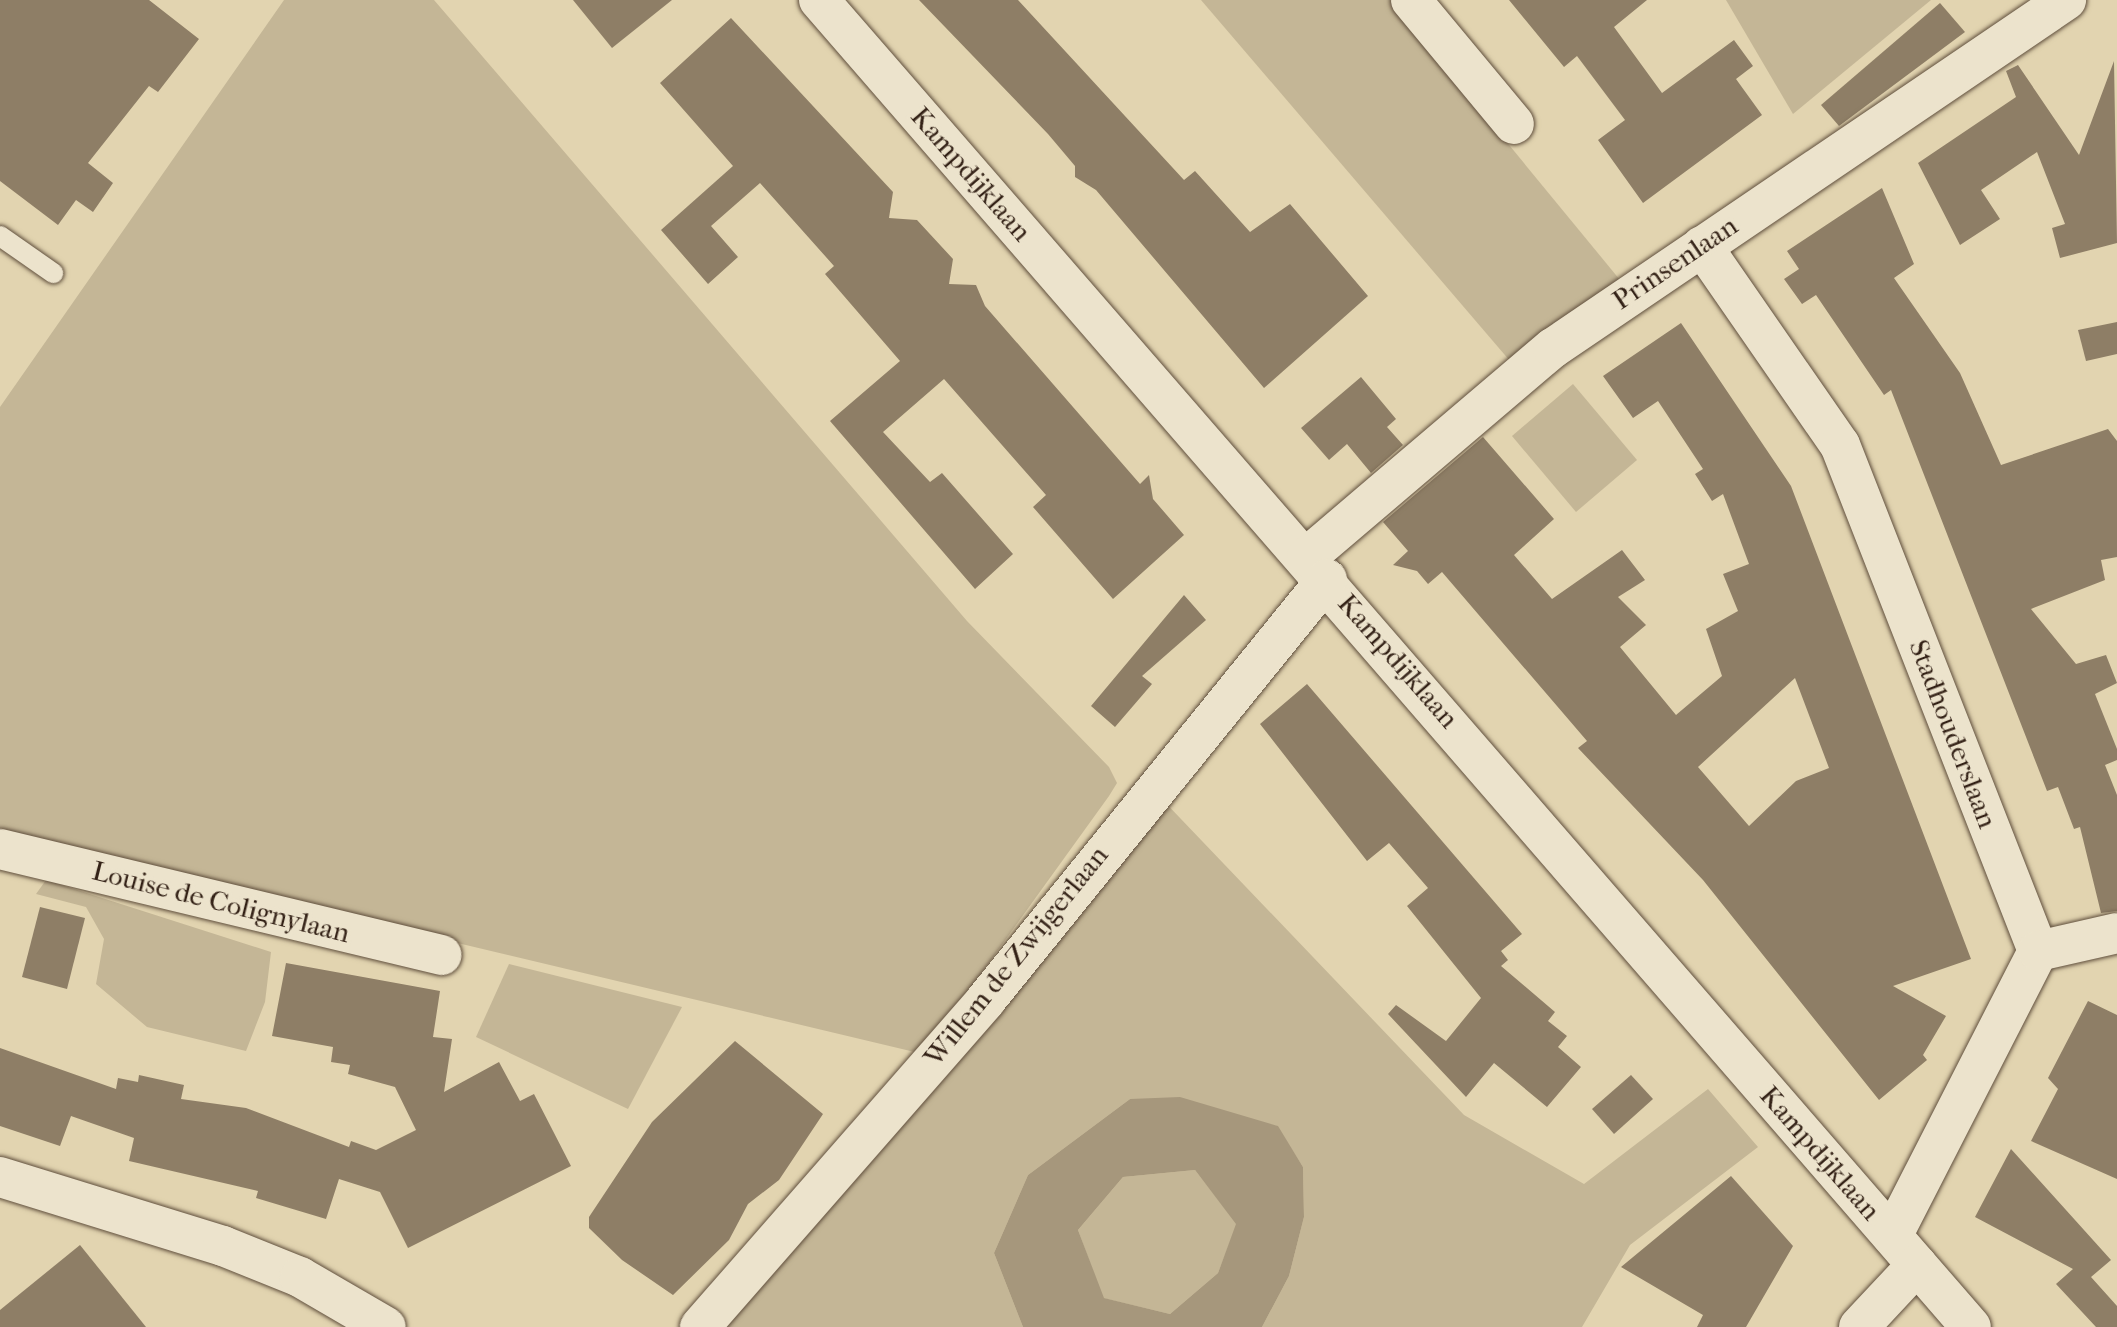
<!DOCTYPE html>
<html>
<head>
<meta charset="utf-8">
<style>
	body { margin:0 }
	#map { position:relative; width:2117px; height:1327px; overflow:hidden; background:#e2d4b0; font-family:"IM FELL French Canon",serif }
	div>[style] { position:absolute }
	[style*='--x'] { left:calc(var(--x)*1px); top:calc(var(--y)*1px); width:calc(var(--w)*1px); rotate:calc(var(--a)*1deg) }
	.green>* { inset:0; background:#c4b696 }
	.water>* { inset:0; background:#a6977c }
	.building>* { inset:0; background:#8e7e66 }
	.roads { filter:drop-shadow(0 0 2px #5f4e3c) drop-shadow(0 0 2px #5f4e3c) }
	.lane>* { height:20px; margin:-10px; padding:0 10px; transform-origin:10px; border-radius:10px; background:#ece3cc }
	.street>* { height:40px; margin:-20px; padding:0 20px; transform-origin:20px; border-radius:20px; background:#ece3cc }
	span { translate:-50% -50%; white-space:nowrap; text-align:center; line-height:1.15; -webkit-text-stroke:8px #ece3cc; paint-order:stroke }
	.street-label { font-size:28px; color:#332116 }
</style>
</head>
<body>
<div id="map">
	<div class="green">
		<i style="clip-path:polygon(284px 0,434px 0,967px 621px,1109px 767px,1117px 783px,1109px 796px,923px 1054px,0 834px,0 407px)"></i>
		<i style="clip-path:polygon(1201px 0,1390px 0,1620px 280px,1510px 361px)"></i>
		<i style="clip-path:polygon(1726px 0,1931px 0,1793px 114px)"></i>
		<i style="clip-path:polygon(1573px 384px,1637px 460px,1576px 512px,1512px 436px)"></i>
		<i style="clip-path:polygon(1159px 796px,1464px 1115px,1584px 1184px,1708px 1089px,1758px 1147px,1630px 1245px,1582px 1327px,1262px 1327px,1289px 1276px,1304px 1217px,1303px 1167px,1277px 1126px,1130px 1099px,1028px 1175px,994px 1253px,1023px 1327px,719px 1327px)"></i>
		<i style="clip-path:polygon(46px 880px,271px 952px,265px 1002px,246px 1051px,147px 1027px,96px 984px,104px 939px,86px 907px,36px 894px)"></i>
		<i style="clip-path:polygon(509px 964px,682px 1007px,628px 1109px,476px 1037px)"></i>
		<i style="clip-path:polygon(1195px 1170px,1237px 1224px,1218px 1273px,1170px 1314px,1103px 1298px,1078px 1230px,1123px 1177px)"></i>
	</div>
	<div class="water">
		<i style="clip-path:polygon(evenodd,1180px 1097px,1278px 1126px,1303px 1167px,1304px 1217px,1289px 1276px,1262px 1327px,1023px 1327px,994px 1253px,1028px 1175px,1130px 1099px,1180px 1097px,1195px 1170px,1236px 1224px,1218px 1273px,1170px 1314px,1104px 1298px,1078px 1230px,1123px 1177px,1195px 1170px)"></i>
	</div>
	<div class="building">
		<i style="clip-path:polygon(0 0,149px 0,199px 39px,158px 92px,149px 86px,88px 163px,113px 183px,93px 212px,76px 200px,58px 225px,0 181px)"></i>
		<i style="clip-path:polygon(573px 0,672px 0,612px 48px)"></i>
		<i style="clip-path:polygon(919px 0,1018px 0,1184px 180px,1195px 171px,1250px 232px,1290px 204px,1368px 296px,1264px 388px,1096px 190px,1075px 177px,1075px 166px,1048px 134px)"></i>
		<i style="clip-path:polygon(1509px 0,1647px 0,1614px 27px,1662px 93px,1734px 40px,1753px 66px,1736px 79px,1762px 115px,1643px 203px,1598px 140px,1625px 120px,1577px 56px,1564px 67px)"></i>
		<i style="clip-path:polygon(1940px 3px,1965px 32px,1839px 126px,1821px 105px)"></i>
		<i style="clip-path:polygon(731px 18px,893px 192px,889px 218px,917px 220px,953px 259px,949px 284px,976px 285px,985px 306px,1140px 484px,1149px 475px,1153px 499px,1184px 535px,1113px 599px,1033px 507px,1046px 495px,944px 379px,883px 432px,930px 482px,942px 473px,1013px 554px,975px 589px,830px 421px,900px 361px,825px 274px,834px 266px,760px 183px,711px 226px,738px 257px,708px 284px,661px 230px,733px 166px,660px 83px)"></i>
		<i style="clip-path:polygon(2114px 61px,2117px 243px,2060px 258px,2052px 228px,2065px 224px,2037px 152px,1981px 190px,2000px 219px,1960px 245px,1918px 163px,2016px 97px,2006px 71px,2018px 65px,2079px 155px)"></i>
		<i style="clip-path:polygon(1882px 188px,1914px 264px,1894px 278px,1960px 373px,2001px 465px,2108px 429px,2117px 441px,2117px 557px,2101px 560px,2105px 580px,2031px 609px,2076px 664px,2106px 655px,2117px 683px,2095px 694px,2117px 749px,2117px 760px,2105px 765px,2117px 795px,2117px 911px,2101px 913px,2080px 827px,2074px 829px,2058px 787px,2047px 791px,1891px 390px,1884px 395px,1816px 295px,1802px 304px,1784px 279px,1799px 269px,1787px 251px)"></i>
		<i style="clip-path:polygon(2117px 322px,2117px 354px,2086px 361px,2078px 330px)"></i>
		<i style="clip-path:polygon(evenodd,1681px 323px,1791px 486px,1971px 959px,1893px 986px,1946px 1016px,1923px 1055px,1927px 1060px,1879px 1100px,1703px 880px,1578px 748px,1587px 741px,1442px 572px,1428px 584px,1417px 571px,1393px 565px,1408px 551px,1383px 522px,1483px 437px,1554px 519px,1514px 555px,1552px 599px,1622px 550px,1645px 580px,1618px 597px,1646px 625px,1620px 647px,1676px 715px,1722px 676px,1706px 629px,1738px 611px,1723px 574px,1749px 564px,1723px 494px,1712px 501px,1695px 474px,1703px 469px,1658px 401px,1633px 418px,1603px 376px,1681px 323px,1795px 678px,1829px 768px,1796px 781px,1749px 826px,1698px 767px,1795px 678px)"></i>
		<i style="clip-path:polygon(1361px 377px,1396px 419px,1387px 427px,1403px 445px,1371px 473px,1347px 444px,1329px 460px,1301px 428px)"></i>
		<i style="clip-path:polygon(1184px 595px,1206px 620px,1142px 676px,1152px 684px,1115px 727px,1091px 706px)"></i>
		<i style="clip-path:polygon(1307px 684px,1522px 934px,1501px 951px,1508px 960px,1501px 966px,1555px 1012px,1548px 1021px,1567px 1036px,1558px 1047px,1581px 1067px,1547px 1107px,1494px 1063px,1466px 1097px,1388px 1014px,1396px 1005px,1446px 1041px,1481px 998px,1407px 906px,1428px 888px,1389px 843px,1367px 861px,1260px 724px)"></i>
		<i style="clip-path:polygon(40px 907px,85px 918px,67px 989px,22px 977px)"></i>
		<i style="clip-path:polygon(286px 963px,440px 991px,433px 1037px,452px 1039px,444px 1092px,499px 1062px,520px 1101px,534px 1094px,571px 1166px,408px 1248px,380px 1192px,339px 1179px,326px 1219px,256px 1198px,258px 1191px,129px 1161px,134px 1138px,71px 1116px,60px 1146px,0 1126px,0 1048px,116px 1089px,118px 1078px,138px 1082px,139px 1075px,184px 1085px,181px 1099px,246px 1108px,349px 1147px,351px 1141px,376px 1150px,416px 1130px,395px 1087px,348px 1074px,350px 1065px,331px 1062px,333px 1047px,272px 1036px)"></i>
		<i style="clip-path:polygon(2088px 1001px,2117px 1015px,2117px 1179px,2031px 1141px,2058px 1089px,2048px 1078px)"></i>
		<i style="clip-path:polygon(735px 1041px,823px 1114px,779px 1180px,748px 1204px,729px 1240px,673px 1295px,622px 1260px,589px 1228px,589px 1217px,652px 1122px)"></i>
		<i style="clip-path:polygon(1631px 1075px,1653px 1099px,1614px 1134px,1592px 1109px)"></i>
		<i style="clip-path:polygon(2011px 1149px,2111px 1260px,2091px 1277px,2117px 1306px,2117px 1327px,2096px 1327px,2056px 1284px,2073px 1269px,1975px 1217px)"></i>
		<i style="clip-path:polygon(1731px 1176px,1793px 1246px,1746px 1327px,1697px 1327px,1703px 1315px,1621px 1267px)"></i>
		<i style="clip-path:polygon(80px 1245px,146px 1327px,0 1327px,0 1310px)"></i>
	</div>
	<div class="roads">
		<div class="lane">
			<i style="--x:0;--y:236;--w:65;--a:34.9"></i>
		</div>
		<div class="street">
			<i style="--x:819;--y:0;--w:1757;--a:49.04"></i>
			<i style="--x:1411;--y:0;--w:161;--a:50.3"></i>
			<i style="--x:1702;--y:246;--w:242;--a:55.3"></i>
			<i style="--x:1840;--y:445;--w:543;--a:68.63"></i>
			<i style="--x:2038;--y:951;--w:320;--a:117.1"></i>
			<i style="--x:1307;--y:557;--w:323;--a:-40.4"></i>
			<i style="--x:1553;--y:348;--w:620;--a:-34.15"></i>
			<i style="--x:0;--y:849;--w:454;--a:13.5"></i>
			<i style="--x:2038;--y:951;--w:81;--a:-12.8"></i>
			<i style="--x:0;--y:1177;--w:233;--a:17.2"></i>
			<i style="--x:223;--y:1246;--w:83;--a:21.9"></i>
			<i style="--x:300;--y:1277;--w:99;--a:30.2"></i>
			<i style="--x:700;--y:1327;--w:433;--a:-48.8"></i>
			<i style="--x:985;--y:1001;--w:543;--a:-50.98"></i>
			<i style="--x:1859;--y:1327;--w:85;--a:-46.9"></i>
		</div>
	</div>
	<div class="street-label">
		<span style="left:971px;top:174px;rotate:49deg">Kampdijklaan</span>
		<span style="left:1675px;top:263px;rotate:-34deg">Prinsenlaan</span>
		<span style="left:1398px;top:661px;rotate:49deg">Kampdijklaan</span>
		<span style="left:1953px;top:734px;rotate:69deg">Stadhouderslaan</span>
		<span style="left:221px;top:902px;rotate:14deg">Louise de Colignylaan</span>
		<span style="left:1016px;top:956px;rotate:-51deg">Willem de Zwijgerlaan</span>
		<span style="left:1820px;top:1153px;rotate:49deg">Kampdijklaan</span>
	</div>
</div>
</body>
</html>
